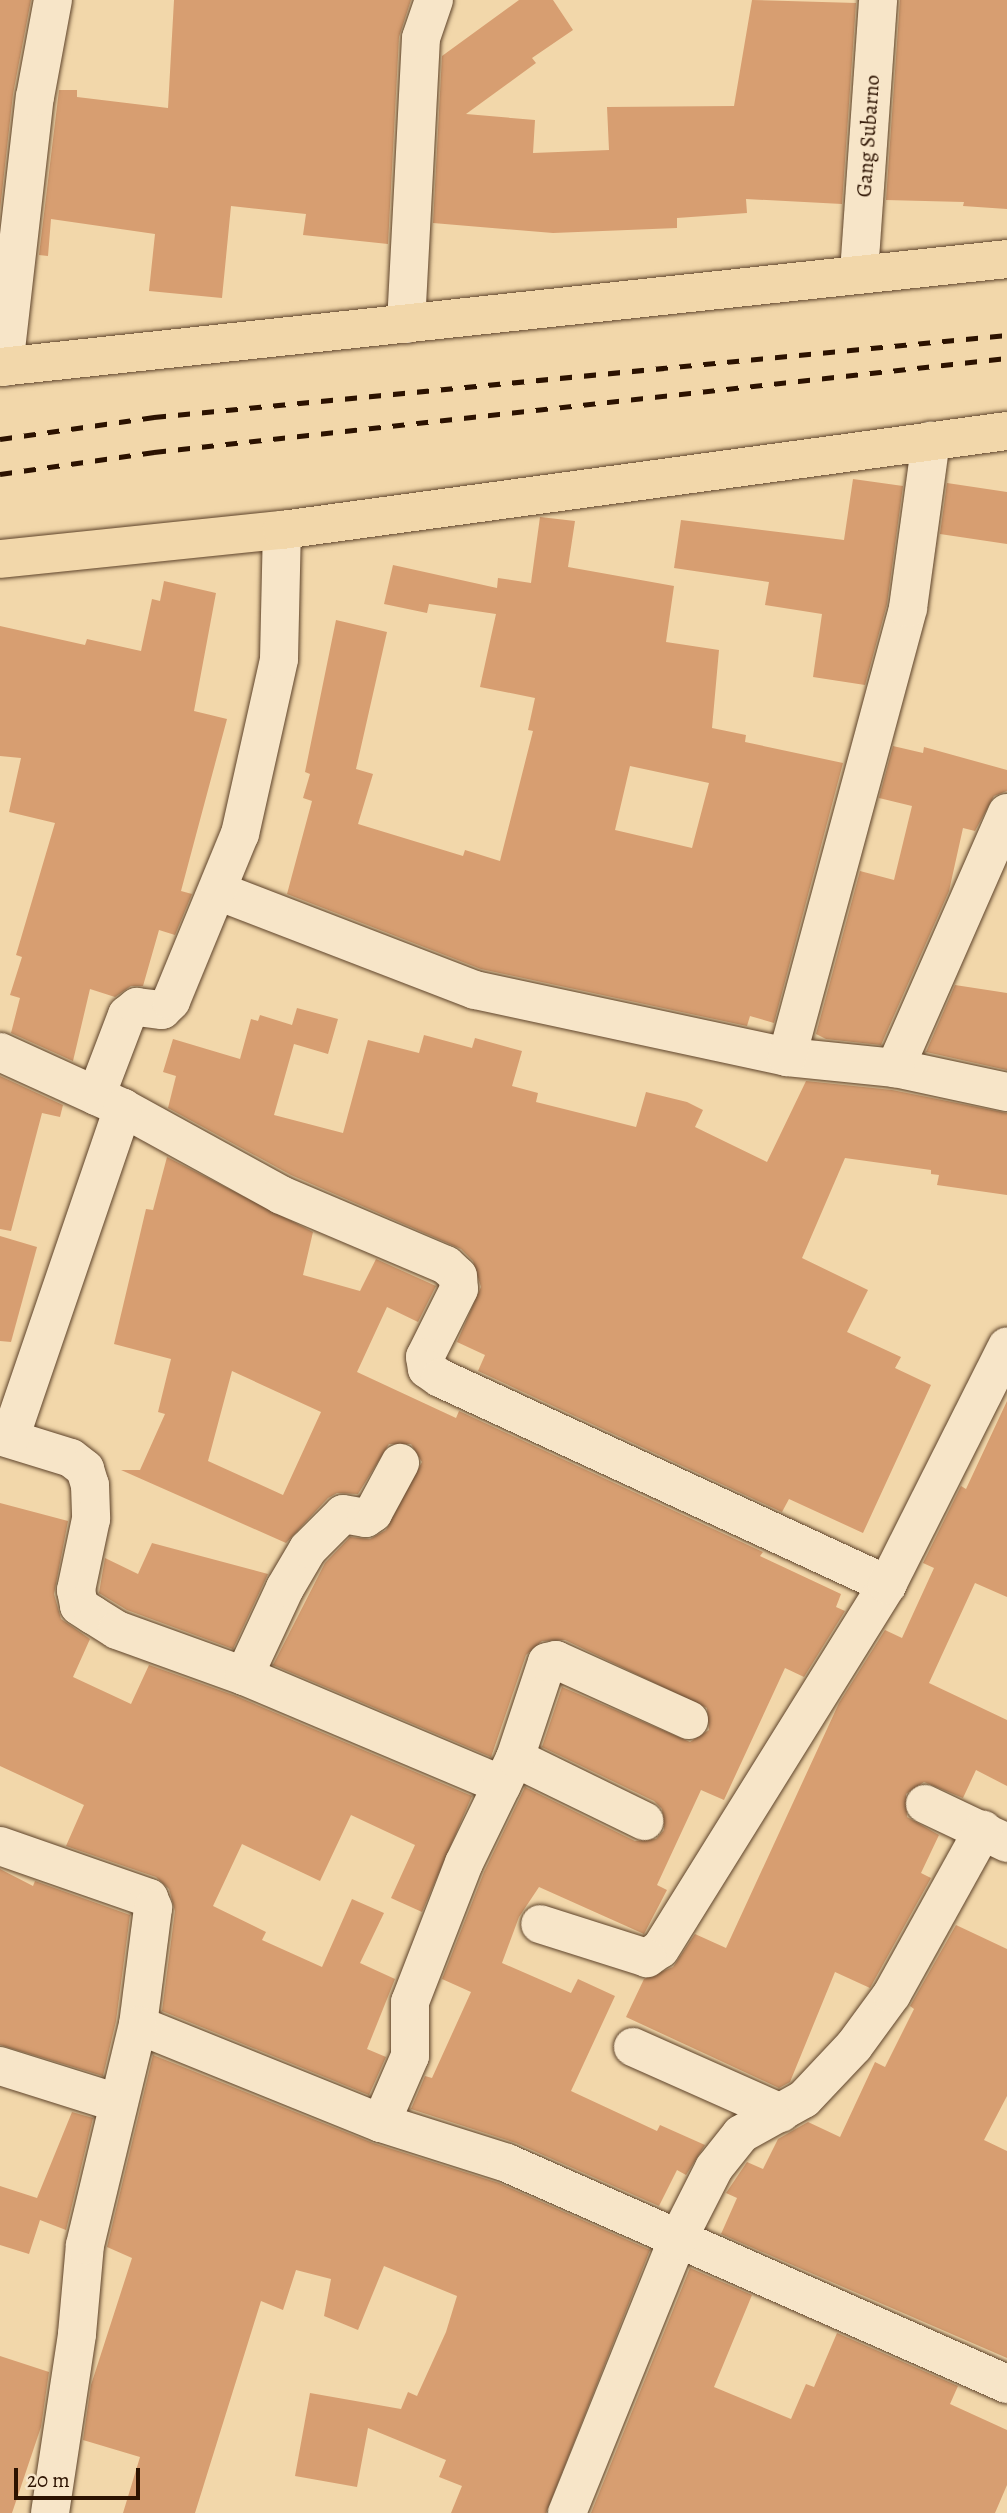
<!DOCTYPE html>
<html>
<head>
<meta charset="utf-8">
<style>
	body { margin:0 }
	#map { position:relative; width:1007px; height:2513px; overflow:hidden; background:#f2d7aa; font-family:Alegreya,serif }
	div>[style] { position:absolute }
	[style*='--x'] { left:calc(var(--x)*1px); top:calc(var(--y)*1px); width:calc(var(--w)*1px); rotate:calc(var(--a)*1deg) }
	.building>* { inset:0; background:#d79e71 }
	.roads { filter:drop-shadow(0 0 2px #5e432a) drop-shadow(0 0 2px #5e432a) }
	.minor>* { height:38px; margin:-19px; padding:0 19px; transform-origin:19px; border-radius:19px; background:#f7e5c8 }
	.major>* { height:38px; margin:-19px; padding:0 19px; transform-origin:19px; border-radius:19px; background:#f2d7aa }
	.rail>* { height:5px; margin-top:-2.5px; transform-origin:0; background:repeating-linear-gradient(90deg,#2c1200 0 12px,transparent 0 24px) }
	span { translate:-50% -50%; white-space:nowrap; text-align:center; line-height:1.15; -webkit-text-stroke:5px #f7e5c8; paint-order:stroke }
	.street-label { font-size:21px; color:#2c1200 }
	.scale { position:absolute; left:14px; top:2468px; width:126px; height:32px; box-sizing:border-box; border:4px solid #2c1200; border-top:0; padding-left:9px; font-size:21px; line-height:24px; white-space:nowrap; color:#2c1200; -webkit-text-stroke:5px #f7e5c8; paint-order:stroke }
</style>
</head>
<body>
<div id="map">
	<div class="building">
		<i style="clip-path:polygon(0 0,31px 0,13px 94px,0 210px)"></i>
		<i style="clip-path:polygon(174px 0,411px 0,399px 37px,388px 244px,303px 235px,306px 214px,231px 206px,222px 298px,149px 291px,155px 234px,51px 219px,48px 256px,39px 255px,59px 90px,77px 90px,77px 97px,168px 108px)"></i>
		<i style="clip-path:polygon(519px 0,553px 0,573px 30px,532px 58px,536px 63px,466px 114px,535px 120px,533px 153px,609px 150px,607px 107px,734px 106px,752px 0,856px 3px,842px 204px,746px 199px,747px 213px,677px 218px,677px 228px,553px 233px,433px 223px,442px 56px)"></i>
		<i style="clip-path:polygon(900px 0,1007px 0,1007px 209px,963px 206px,964px 202px,886px 200px)"></i>
		<i style="clip-path:polygon(853px 479px,903px 486px,887px 604px,865px 685px,813px 677px,822px 614px,765px 605px,769px 582px,674px 568px,681px 520px,844px 540px)"></i>
		<i style="clip-path:polygon(947px 483px,1007px 492px,1007px 544px,940px 534px)"></i>
		<i style="clip-path:polygon(evenodd,540px 517px,575px 521px,568px 567px,674px 586px,666px 642px,719px 650px,712px 728px,746px 735px,745px 742px,843px 763px,774px 1023px,750px 1016px,747px 1026px,481px 969px,287px 894px,312px 801px,303px 798px,310px 774px,305px 772px,336px 620px,387px 632px,356px 769px,373px 774px,358px 824px,463px 856px,465px 850px,500px 861px,533px 731px,528px 730px,535px 698px,480px 687px,496px 614px,429px 604px,427px 613px,384px 604px,393px 565px,497px 588px,498px 578px,531px 583px,540px 517px,630px 766px,709px 783px,692px 848px,615px 830px,630px 766px)"></i>
		<i style="clip-path:polygon(164px 581px,216px 593px,194px 711px,227px 719px,181px 891px,192px 894px,175px 935px,159px 930px,143px 986px,131px 986px,115px 997px,90px 989px,73px 1061px,11px 1033px,20px 998px,10px 995px,22px 957px,16px 955px,55px 823px,9px 812px,21px 758px,0 756px,0 626px,85px 645px,87px 639px,141px 651px,152px 599px,160px 601px)"></i>
		<i style="clip-path:polygon(893px 746px,923px 753px,924px 747px,1007px 770px,1007px 791px,994px 796px,975px 831px,963px 828px,949px 891px,881px 1045px,826px 1039px,816px 1034px,860px 871px,894px 880px,912px 806px,879px 798px)"></i>
		<i style="clip-path:polygon(955px 985px,1007px 993px,1007px 1070px,926px 1052px)"></i>
		<i style="clip-path:polygon(297px 1008px,338px 1019px,328px 1054px,294px 1044px,274px 1115px,343px 1133px,368px 1040px,419px 1053px,424px 1035px,472px 1048px,475px 1038px,522px 1051px,512px 1086px,538px 1093px,536px 1102px,636px 1127px,646px 1092px,687px 1102px,703px 1110px,695px 1127px,767px 1162px,806px 1081px,892px 1090px,1007px 1113px,1007px 1195px,937px 1185px,939px 1175px,931px 1174px,931px 1170px,845px 1158px,802px 1258px,868px 1290px,847px 1332px,901px 1357px,895px 1368px,931px 1385px,863px 1533px,789px 1499px,782px 1512px,478px 1371px,485px 1355px,457px 1342px,481px 1287px,473px 1261px,461px 1249px,291px 1175px,168px 1108px,176px 1076px,163px 1072px,173px 1039px,240px 1059px,251px 1019px,258px 1021px,260px 1015px,292px 1025px)"></i>
		<i style="clip-path:polygon(0 1076px,63px 1105px,60px 1117px,42px 1113px,11px 1231px,0 1229px)"></i>
		<i style="clip-path:polygon(evenodd,167px 1157px,313px 1232px,303px 1275px,360px 1291px,376px 1259px,436px 1286px,418px 1322px,387px 1307px,357px 1372px,456px 1418px,459px 1411px,763px 1552px,760px 1556px,841px 1594px,836px 1607px,845px 1611px,804px 1677px,785px 1668px,724px 1800px,701px 1790px,657px 1885px,667px 1890px,644px 1934px,539px 1887px,519px 1917px,502px 1963px,571px 1993px,578px 1979px,615px 1996px,571px 2091px,657px 2131px,660px 2125px,705px 2145px,686px 2175px,677px 2170px,659px 2206px,516px 2143px,411px 2109px,425px 2076px,432px 2078px,471px 1992px,442px 1979px,484px 1872px,525px 1787px,635px 1841px,656px 1839px,664px 1830px,662px 1809px,654px 1801px,542px 1747px,562px 1687px,690px 1742px,709px 1730px,707px 1708px,565px 1640px,542px 1641px,526px 1655px,491px 1757px,273px 1665px,325px 1563px,350px 1537px,370px 1539px,386px 1530px,422px 1462px,411px 1444px,389px 1444px,358px 1494px,337px 1493px,328px 1498px,286px 1543px,121px 1470px,140px 1470px,165px 1414px,158px 1412px,171px 1359px,114px 1344px,146px 1209px,153px 1210px,167px 1157px,232px 1371px,321px 1412px,283px 1495px,208px 1461px,232px 1371px)"></i>
		<i style="clip-path:polygon(0 1236px,37px 1247px,11px 1342px,0 1341px)"></i>
		<i style="clip-path:polygon(1007px 1401px,1007px 1597px,975px 1583px,929px 1683px,1007px 1720px,1007px 1786px,976px 1770px,963px 1798px,924px 1782px,906px 1794px,907px 1817px,939px 1835px,921px 1873px,931px 1878px,870px 1988px,835px 1972px,790px 2082px,779px 2088px,626px 2017px,644px 1979px,673px 1967px,695px 1934px,726px 1948px,839px 1703px,885px 1630px,902px 1638px,934px 1568px,923px 1563px,961px 1486px,966px 1489px)"></i>
		<i style="clip-path:polygon(0 1503px,68px 1521px,54px 1594px,61px 1619px,90px 1639px,73px 1677px,131px 1704px,149px 1665px,236px 1696px,472px 1796px,422px 1912px,391px 1898px,415px 1845px,351px 1815px,320px 1881px,242px 1844px,213px 1906px,266px 1932px,262px 1940px,322px 1967px,352px 1899px,384px 1913px,360px 1963px,395px 1979px,367px 2049px,386px 2057px,369px 2095px,162px 2011px,175px 1911px,169px 1889px,156px 1877px,66px 1846px,84px 1805px,0 1766px)"></i>
		<i style="clip-path:polygon(152px 1543px,268px 1574px,233px 1649px,127px 1610px,99px 1593px,105px 1558px,138px 1574px)"></i>
		<i style="clip-path:polygon(0 1869px,33px 1886px,35px 1881px,130px 1915px,116px 2021px,103px 2076px,0 2045px)"></i>
		<i style="clip-path:polygon(956px 1925px,1007px 1949px,1007px 2096px,984px 2140px,1007px 2151px,1007px 2358px,721px 2234px,737px 2198px,726px 2193px,747px 2162px,763px 2169px,778px 2139px,808px 2122px,840px 2137px,875px 2062px,885px 2067px,914px 2009px,910px 2006px)"></i>
		<i style="clip-path:polygon(153px 2055px,373px 2143px,499px 2183px,650px 2250px,546px 2513px,451px 2513px,462px 2486px,439px 2477px,446px 2460px,368px 2428px,357px 2487px,295px 2476px,310px 2393px,401px 2409px,408px 2392px,417px 2396px,446px 2332px,457px 2296px,384px 2266px,358px 2330px,324px 2316px,331px 2279px,296px 2270px,283px 2310px,261px 2301px,195px 2513px,123px 2513px,140px 2457px,83px 2440px,91px 2385px,132px 2258px,107px 2247px)"></i>
		<i style="clip-path:polygon(72px 2112px,93px 2118px,66px 2230px,40px 2220px,29px 2254px,0 2245px,0 2186px,37px 2198px)"></i>
		<i style="clip-path:polygon(690px 2268px,752px 2295px,714px 2387px,791px 2419px,806px 2384px,814px 2387px,837px 2333px,958px 2386px,950px 2404px,1007px 2430px,1007px 2485px,995px 2513px,591px 2513px)"></i>
		<i style="clip-path:polygon(0 2356px,49px 2372px,41px 2427px,12px 2513px,0 2513px)"></i>
	</div>
	<div class="roads">
		<div class="minor">
			<i style="--x:859;--y:273;--w:274;--a:-86"></i>
			<i style="--x:406;--y:324;--w:286;--a:-87"></i>
			<i style="--x:421;--y:38;--w:40;--a:-71.1"></i>
			<i style="--x:4;--y:367;--w:272;--a:-83.5"></i>
			<i style="--x:35;--y:97;--w:99;--a:-79.5"></i>
			<i style="--x:1007;--y:813;--w:279;--a:113.7"></i>
			<i style="--x:895;--y:1068;--w:115;--a:12.1"></i>
			<i style="--x:218;--y:891;--w:275;--a:21.1"></i>
			<i style="--x:475;--y:990;--w:319;--a:12.1"></i>
			<i style="--x:787;--y:1057;--w:109;--a:5.8"></i>
			<i style="--x:0;--y:1052;--w:135;--a:24.5"></i>
			<i style="--x:123;--y:1108;--w:180;--a:28.8"></i>
			<i style="--x:281;--y:1195;--w:179;--a:23"></i>
			<i style="--x:446;--y:1265;--w:16;--a:43"></i>
			<i style="--x:458;--y:1276;--w:13;--a:86"></i>
			<i style="--x:459;--y:1289;--w:76;--a:116.6"></i>
			<i style="--x:425;--y:1357;--w:12;--a:81"></i>
			<i style="--x:427;--y:1369;--w:16;--a:35"></i>
			<i style="--x:440;--y:1378;--w:493;--a:24.8"></i>
			<i style="--x:887;--y:1585;--w:429;--a:121.9"></i>
			<i style="--x:660;--y:1949;--w:16;--a:145"></i>
			<i style="--x:647;--y:1958;--w:112;--a:-162.4"></i>
			<i style="--x:787;--y:1057;--w:465;--a:-74.9"></i>
			<i style="--x:908;--y:608;--w:169;--a:-82.2"></i>
			<i style="--x:96;--y:1096;--w:87;--a:-69.1"></i>
			<i style="--x:127;--y:1015;--w:13;--a:-39"></i>
			<i style="--x:137;--y:1007;--w:25;--a:7"></i>
			<i style="--x:162;--y:1010;--w:13;--a:-45"></i>
			<i style="--x:171;--y:1001;--w:181;--a:-67.6"></i>
			<i style="--x:240;--y:834;--w:179;--a:-77.4"></i>
			<i style="--x:279;--y:659;--w:129;--a:-88.7"></i>
			<i style="--x:0;--y:1436;--w:74;--a:17.2"></i>
			<i style="--x:71;--y:1458;--w:18;--a:38"></i>
			<i style="--x:85;--y:1469;--w:17;--a:73"></i>
			<i style="--x:90;--y:1485;--w:34;--a:88"></i>
			<i style="--x:91;--y:1519;--w:73;--a:101.9"></i>
			<i style="--x:76;--y:1590;--w:16;--a:79"></i>
			<i style="--x:79;--y:1606;--w:17;--a:33"></i>
			<i style="--x:93;--y:1615;--w:28;--a:32"></i>
			<i style="--x:117;--y:1630;--w:135;--a:19.9"></i>
			<i style="--x:244;--y:1676;--w:280;--a:22.9"></i>
			<i style="--x:10;--y:1438;--w:349;--a:-71.1"></i>
			<i style="--x:887;--y:1585;--w:267;--a:-63.3"></i>
			<i style="--x:244;--y:1676;--w:97;--a:-65"></i>
			<i style="--x:285;--y:1588;--w:45;--a:-59.5"></i>
			<i style="--x:308;--y:1549;--w:49;--a:-45"></i>
			<i style="--x:343;--y:1514;--w:23;--a:10"></i>
			<i style="--x:366;--y:1518;--w:9;--a:-36"></i>
			<i style="--x:373;--y:1513;--w:57;--a:-61.6"></i>
			<i style="--x:515;--y:1758;--w:144;--a:26"></i>
			<i style="--x:925;--y:1804;--w:91;--a:25.4"></i>
			<i style="--x:0;--y:1846;--w:158;--a:19.2"></i>
			<i style="--x:149;--y:1898;--w:11;--a:68"></i>
			<i style="--x:153;--y:1908;--w:118;--a:97.3"></i>
			<i style="--x:138;--y:2025;--w:262;--a:22"></i>
			<i style="--x:381;--y:2123;--w:132;--a:17.6"></i>
			<i style="--x:507;--y:2163;--w:547;--a:23.85"></i>
			<i style="--x:633;--y:2047;--w:162;--a:24"></i>
			<i style="--x:0;--y:2066;--w:123;--a:17.5"></i>
			<i style="--x:381;--y:2123;--w:73;--a:-66.6"></i>
			<i style="--x:410;--y:2056;--w:54;--a:-90"></i>
			<i style="--x:410;--y:2002;--w:149;--a:-68.8"></i>
			<i style="--x:464;--y:1863;--w:117;--a:-64.1"></i>
			<i style="--x:515;--y:1758;--w:101;--a:-71.6"></i>
			<i style="--x:547;--y:1662;--w:9;--a:-13"></i>
			<i style="--x:556;--y:1660;--w:146;--a:24.3"></i>
			<i style="--x:50;--y:2513;--w:181;--a:-81.4"></i>
			<i style="--x:77;--y:2334;--w:89;--a:-84.9"></i>
			<i style="--x:85;--y:2245;--w:226;--a:-76.5"></i>
			<i style="--x:567;--y:2513;--w:293;--a:-68"></i>
			<i style="--x:677;--y:2241;--w:82;--a:-63.1"></i>
			<i style="--x:714;--y:2168;--w:43;--a:-51.5"></i>
			<i style="--x:741;--y:2134;--w:72;--a:-29.1"></i>
			<i style="--x:804;--y:2099;--w:73;--a:-46.7"></i>
			<i style="--x:854;--y:2046;--w:64;--a:-53.8"></i>
			<i style="--x:892;--y:1994;--w:188;--a:-61"></i>
		</div>
		<div class="major">
			<i style="--x:0;--y:367;--w:1013;--a:-6.12"></i>
			<i style="--x:0;--y:559;--w:283;--a:-5.9"></i>
			<i style="--x:282;--y:530;--w:732;--a:-7.78"></i>
		</div>
	</div>
	<div class="rail">
		<i style="--x:0;--y:439;--w:156;--a:-8.1"></i>
		<i style="--x:154;--y:417;--w:857;--a:-5.49"></i>
		<i style="--x:0;--y:474;--w:156;--a:-8.1"></i>
		<i style="--x:154;--y:452;--w:858;--a:-6.29"></i>
	</div>
	<div class="street-label">
		<span style="left:868px;top:136px;rotate:-86deg">Gang Subarno</span>
	</div>
	<div class="scale">20 m</div>
</div>
</body>
</html>
